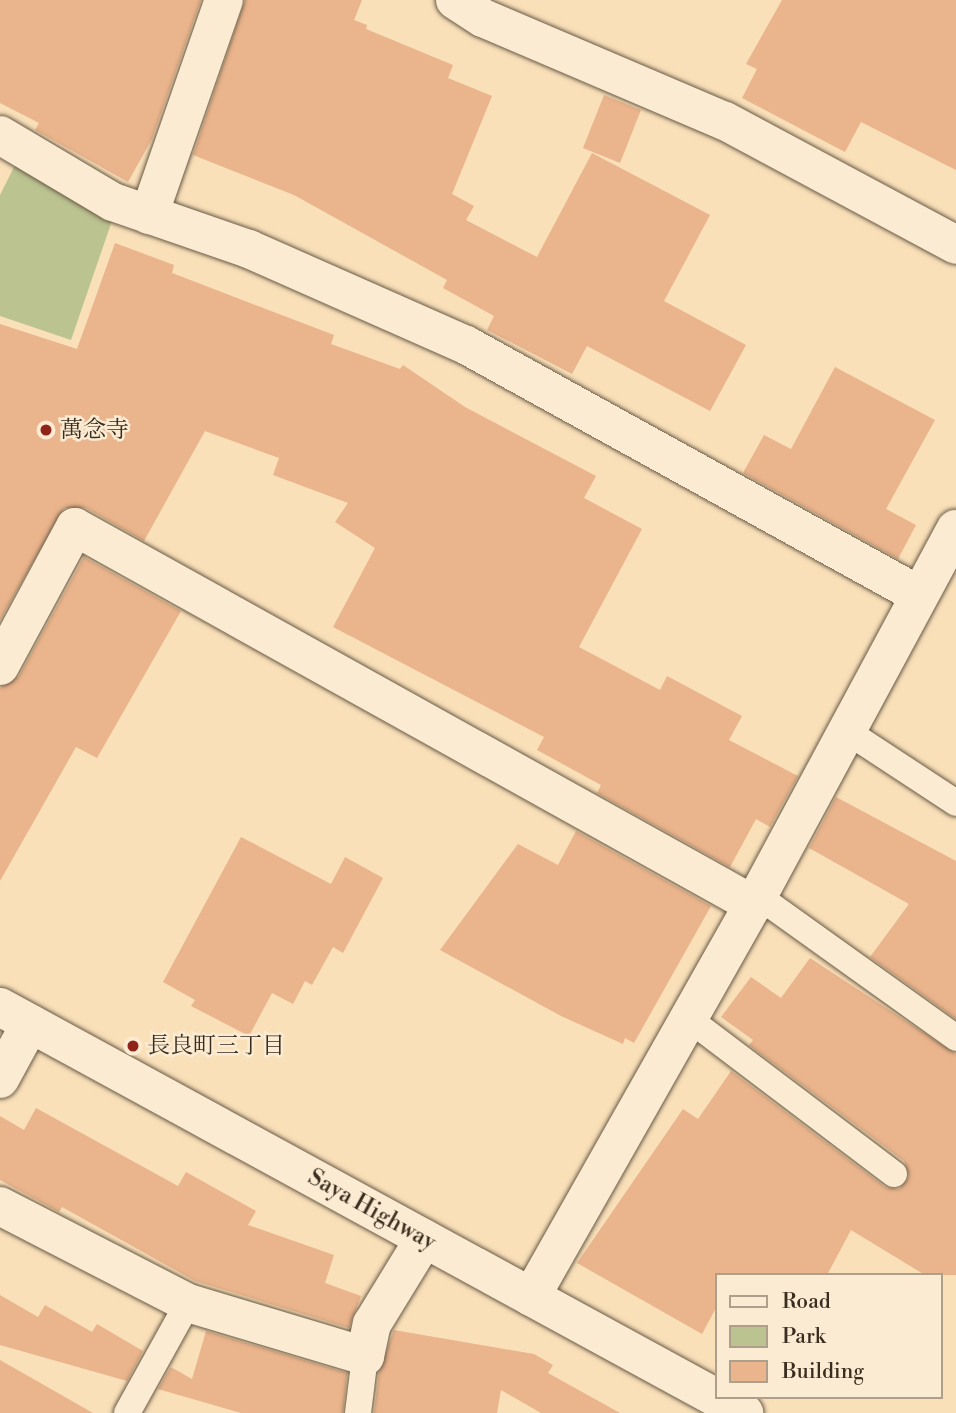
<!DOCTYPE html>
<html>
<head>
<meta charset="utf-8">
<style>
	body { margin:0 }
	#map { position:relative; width:956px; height:1413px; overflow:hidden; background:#f9e0b9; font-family:"Libre Bodoni","Noto Serif JP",serif }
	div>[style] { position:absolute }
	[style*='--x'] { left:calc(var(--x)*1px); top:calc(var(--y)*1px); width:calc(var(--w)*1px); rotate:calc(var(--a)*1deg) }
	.green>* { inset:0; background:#bbc391 }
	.building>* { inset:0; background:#eab48c }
	.roads { filter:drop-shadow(0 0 2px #695a46) drop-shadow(0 0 2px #695a46) }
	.lane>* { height:26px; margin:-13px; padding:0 13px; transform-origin:13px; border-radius:13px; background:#fbebd2 }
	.street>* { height:38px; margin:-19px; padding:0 19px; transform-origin:19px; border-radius:19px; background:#fbebd2 }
	.secondary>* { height:38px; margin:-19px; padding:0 19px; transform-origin:19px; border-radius:19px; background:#fbebd2 }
	.dots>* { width:19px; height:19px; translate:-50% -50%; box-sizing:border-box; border:4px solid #fbebd2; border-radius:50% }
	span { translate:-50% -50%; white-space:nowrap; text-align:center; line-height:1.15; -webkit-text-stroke:5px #fbebd2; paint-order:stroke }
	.poi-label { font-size:23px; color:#392d1f }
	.left { translate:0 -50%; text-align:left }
	.street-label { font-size:23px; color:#392d1f }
	.legend { position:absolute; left:715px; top:1273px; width:228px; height:126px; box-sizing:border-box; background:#fbebd2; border:2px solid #ad9f8a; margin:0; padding:9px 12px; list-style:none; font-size:21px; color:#392d1f }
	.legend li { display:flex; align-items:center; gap:14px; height:35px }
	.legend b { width:35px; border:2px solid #ad9f8a }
</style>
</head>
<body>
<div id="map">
	<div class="green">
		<i style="clip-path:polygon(20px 155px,115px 212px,71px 340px,0 316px,0 195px)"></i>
	</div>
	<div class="building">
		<i style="clip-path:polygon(0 0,201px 0,152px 139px,128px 182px,35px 130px,39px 123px,0 103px)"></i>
		<i style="clip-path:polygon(245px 0,362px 0,354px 20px,367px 25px,366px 29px,453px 65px,448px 78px,492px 96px,452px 194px,474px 206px,466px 220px,537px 257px,592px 153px,710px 215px,664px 301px,746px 345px,710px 411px,587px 346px,572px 374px,487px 330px,494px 316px,443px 288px,447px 280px,294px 195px,193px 155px)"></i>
		<i style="clip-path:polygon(782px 0,956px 0,956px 170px,861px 122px,845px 152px,742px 98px,757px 69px,746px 64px)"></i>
		<i style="clip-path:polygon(604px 95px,641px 110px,620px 163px,583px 148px)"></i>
		<i style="clip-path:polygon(115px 243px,174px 265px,172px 273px,334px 335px,331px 344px,400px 369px,403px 365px,465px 407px,596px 476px,584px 498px,642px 529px,579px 647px,660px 690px,667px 676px,742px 716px,729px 740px,798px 776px,770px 827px,756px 819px,730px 867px,597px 793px,601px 785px,537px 750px,544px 737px,333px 627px,375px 548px,335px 522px,348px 503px,273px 475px,279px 458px,205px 431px,144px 541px,86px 508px,64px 508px,0 620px,0 324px,77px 349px)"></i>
		<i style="clip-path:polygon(835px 367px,935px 420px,886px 509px,916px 525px,898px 559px,743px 473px,764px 435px,791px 449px)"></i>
		<i style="clip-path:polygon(84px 557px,181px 611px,97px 758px,76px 747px,0 881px,0 688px,19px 676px)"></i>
		<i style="clip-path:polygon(836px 797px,956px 861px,956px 1019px,870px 957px,909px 904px,809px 848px)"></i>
		<i style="clip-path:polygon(576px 831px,711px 906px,634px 1043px,625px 1038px,623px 1044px,561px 1016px,440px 950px,518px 844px,558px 865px)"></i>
		<i style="clip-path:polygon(241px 837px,331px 884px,345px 857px,383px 878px,343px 953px,333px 947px,312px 985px,305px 981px,293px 1004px,272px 993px,249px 1036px,191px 1006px,195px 1000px,163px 982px)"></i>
		<i style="clip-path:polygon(810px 958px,956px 1054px,956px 1275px,925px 1275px,851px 1230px,827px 1275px,716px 1275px,716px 1308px,702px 1334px,577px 1263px,683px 1109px,698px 1119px,731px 1071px,885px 1187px,899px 1189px,909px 1177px,904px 1161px,749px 1045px,753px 1040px,721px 1017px,751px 977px,781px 998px)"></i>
		<i style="clip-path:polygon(36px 1108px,178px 1186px,186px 1172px,256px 1211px,248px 1225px,334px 1255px,325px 1283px,361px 1296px,349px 1328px,195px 1281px,62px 1207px,59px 1212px,0 1180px,0 1116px,24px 1130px)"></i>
		<i style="clip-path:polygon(0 1295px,38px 1317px,45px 1305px,92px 1332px,97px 1324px,143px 1351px,127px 1381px,0 1345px)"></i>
		<i style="clip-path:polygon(394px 1330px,534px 1354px,553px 1365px,548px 1373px,620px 1413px,541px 1413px,501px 1390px,497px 1413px,374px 1413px,379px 1372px)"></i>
		<i style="clip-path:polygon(206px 1331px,347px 1373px,343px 1413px,241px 1413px,158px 1389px,171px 1367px,192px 1379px)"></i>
		<i style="clip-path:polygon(0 1360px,93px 1413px,0 1413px)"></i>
	</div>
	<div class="roads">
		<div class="lane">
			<i style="--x:848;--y:732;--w:129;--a:33.3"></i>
			<i style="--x:758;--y:896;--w:244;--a:35.6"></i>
			<i style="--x:689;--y:1019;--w:257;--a:37.1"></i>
			<i style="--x:127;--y:1413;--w:126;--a:-61"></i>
			<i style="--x:358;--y:1413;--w:57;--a:-83"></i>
		</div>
		<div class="street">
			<i style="--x:455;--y:0;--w:33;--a:33"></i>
			<i style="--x:483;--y:18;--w:263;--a:23.1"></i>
			<i style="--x:725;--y:121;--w:262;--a:28.2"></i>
			<i style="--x:0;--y:135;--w:131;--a:30.7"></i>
			<i style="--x:113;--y:202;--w:144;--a:19.1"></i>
			<i style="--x:249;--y:249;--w:237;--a:23.9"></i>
			<i style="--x:466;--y:345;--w:517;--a:28.89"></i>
			<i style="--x:149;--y:215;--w:228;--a:-70.8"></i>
			<i style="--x:0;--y:666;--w:158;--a:-61.7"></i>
			<i style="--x:75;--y:527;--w:777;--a:29.1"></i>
			<i style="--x:0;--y:1079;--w:63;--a:-61.4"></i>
			<i style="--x:0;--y:1206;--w:212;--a:27.3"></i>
			<i style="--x:188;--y:1303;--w:185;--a:16.7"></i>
			<i style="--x:365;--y:1356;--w:33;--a:-78"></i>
			<i style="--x:372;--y:1324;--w:100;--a:-58.5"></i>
			<i style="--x:531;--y:1297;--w:461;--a:-60.5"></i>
			<i style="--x:758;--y:896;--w:417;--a:-61.7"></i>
		</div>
		<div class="secondary">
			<i style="--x:0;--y:1007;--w:848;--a:28.62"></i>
		</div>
	</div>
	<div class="dots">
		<i style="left:46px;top:430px;background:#8f2418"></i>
		<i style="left:133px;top:1046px;background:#8f2418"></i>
	</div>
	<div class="poi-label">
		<span class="left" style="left:60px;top:430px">萬念寺</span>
		<span class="left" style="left:147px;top:1046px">長良町三丁目</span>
	</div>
	<div class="street-label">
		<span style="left:372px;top:1210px;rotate:29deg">Saya Highway</span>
	</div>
	<ul class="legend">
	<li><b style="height:9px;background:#fbebd2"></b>Road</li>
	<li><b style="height:19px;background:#bbc391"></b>Park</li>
	<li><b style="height:19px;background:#eab48c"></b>Building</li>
	</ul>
</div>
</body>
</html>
